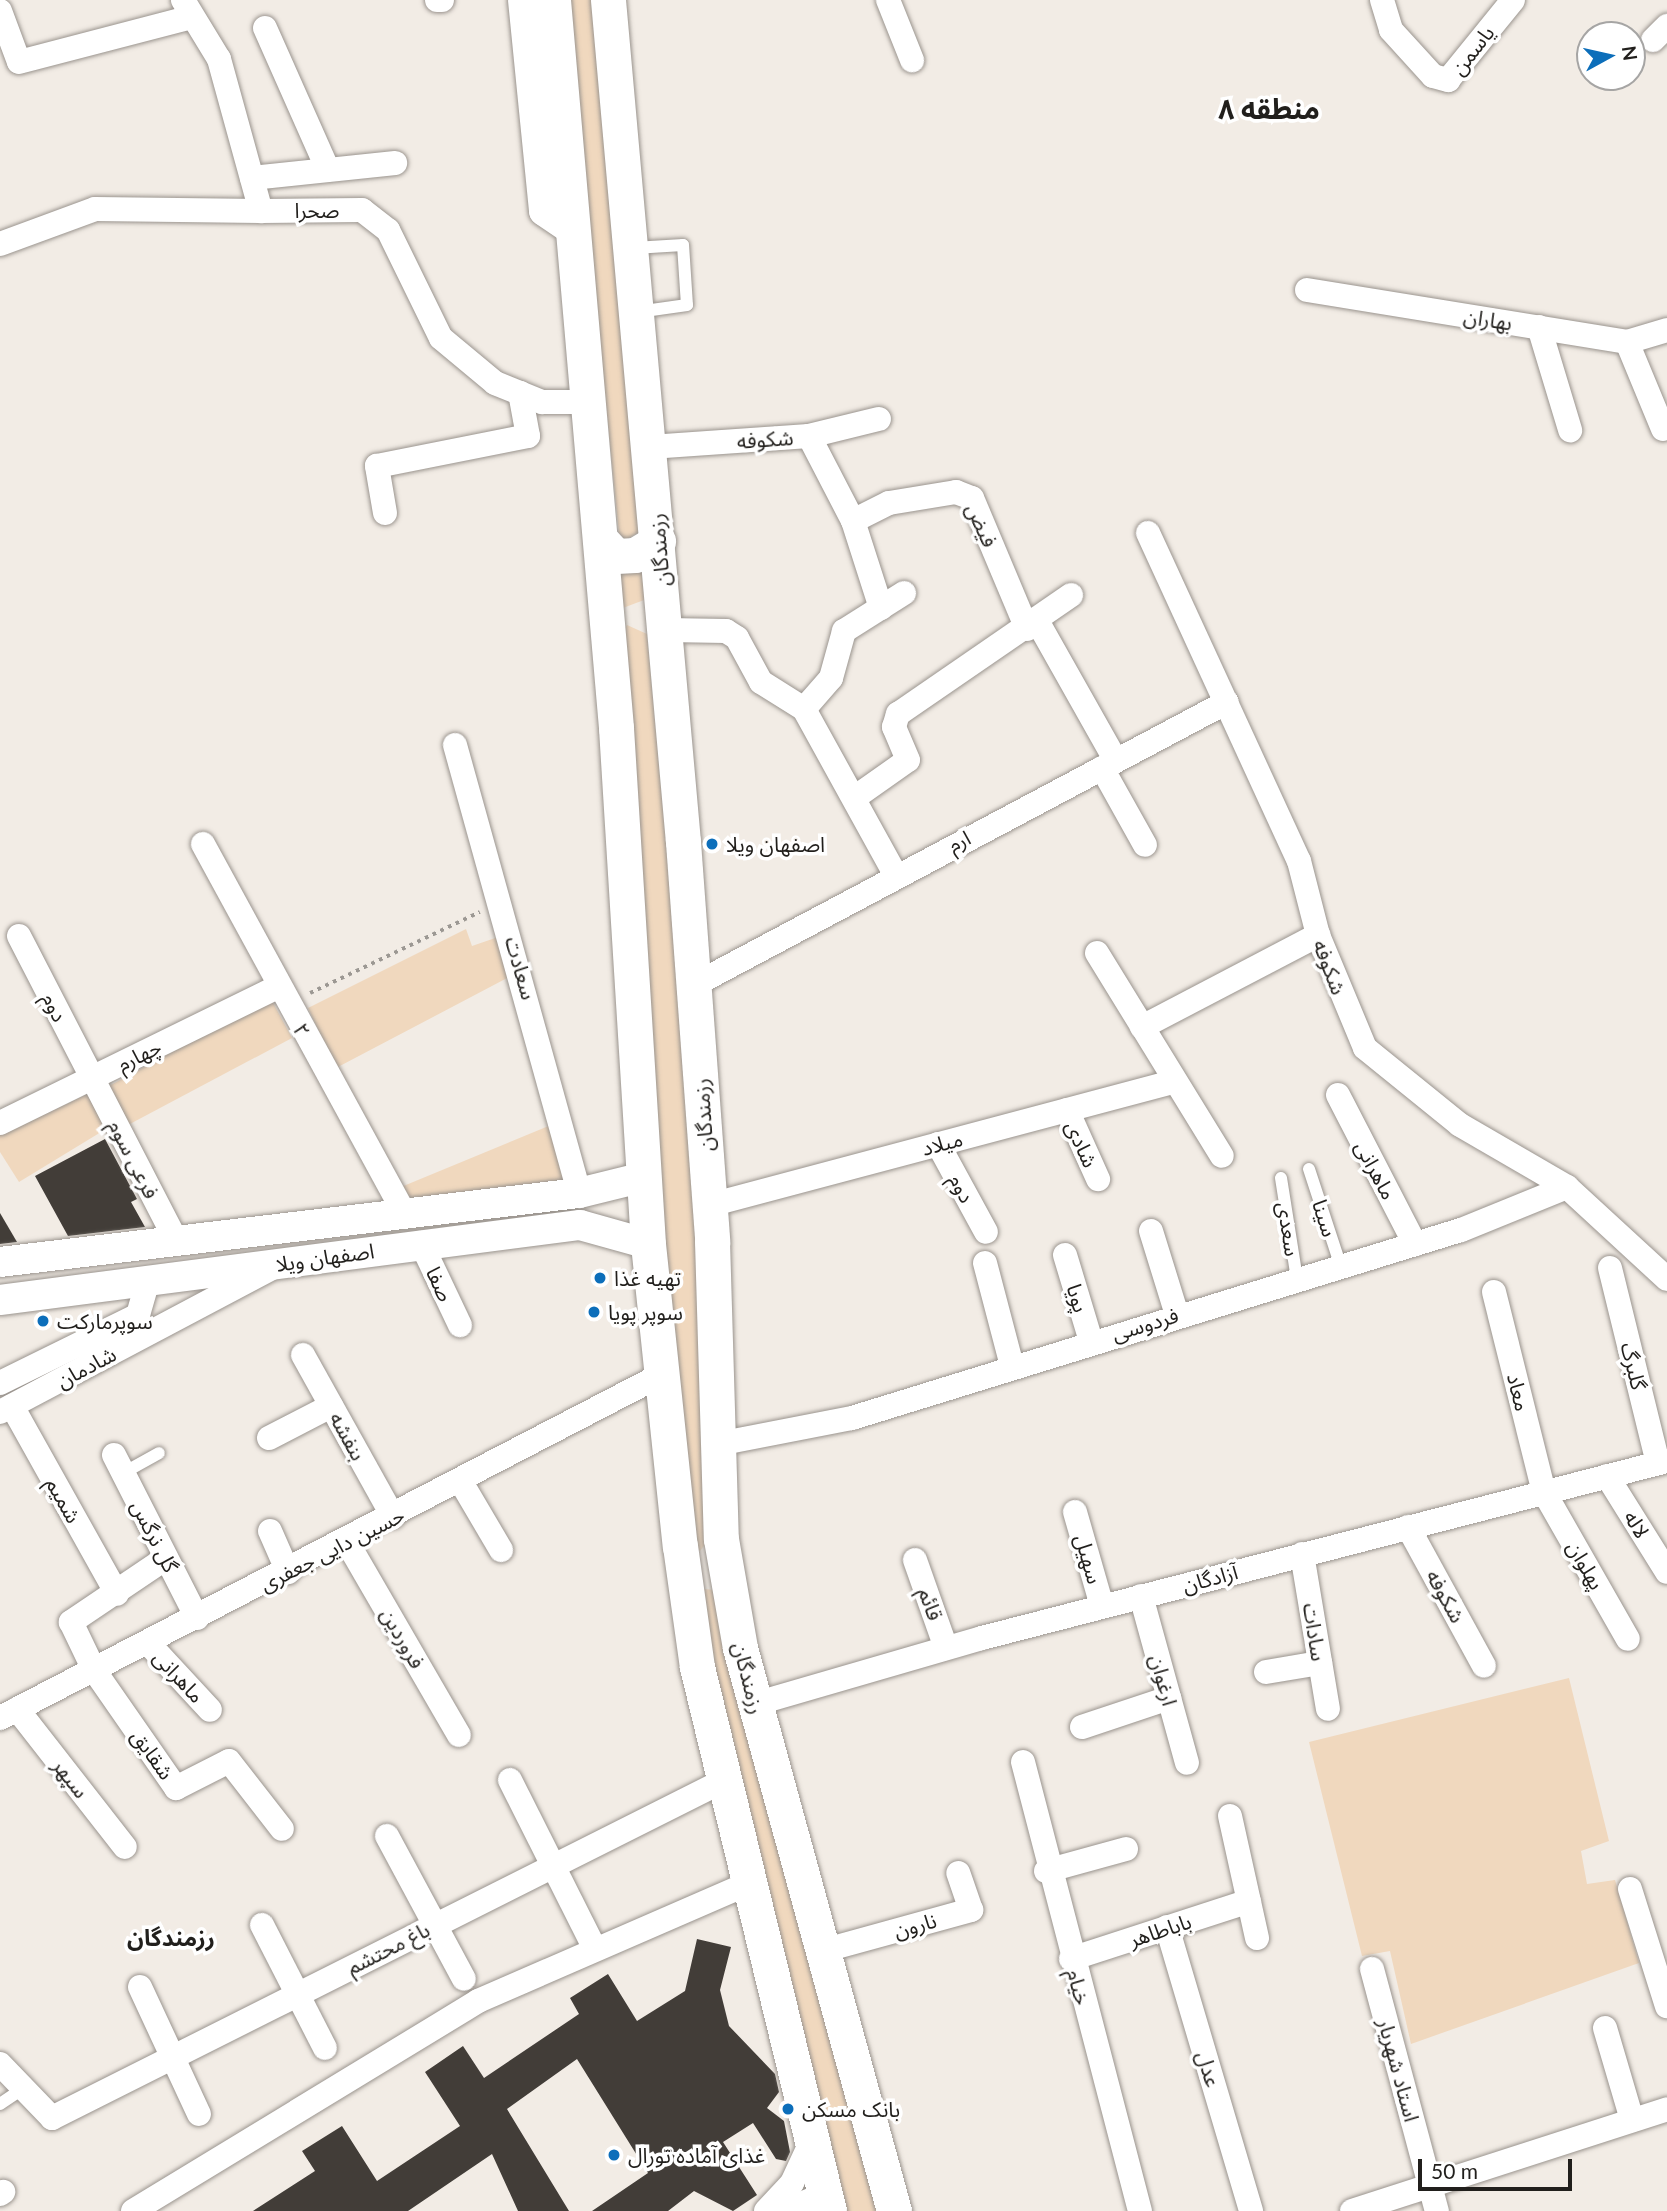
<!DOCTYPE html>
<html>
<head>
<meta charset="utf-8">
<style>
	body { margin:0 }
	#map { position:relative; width:1667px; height:2211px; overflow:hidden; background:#f2ece5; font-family:Lato,"Noto Sans Arabic",sans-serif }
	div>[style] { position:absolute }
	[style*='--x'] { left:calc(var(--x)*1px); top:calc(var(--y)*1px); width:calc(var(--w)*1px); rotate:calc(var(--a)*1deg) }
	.green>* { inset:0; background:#f0d8be }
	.building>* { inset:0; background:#423d38 }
	.path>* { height:3.5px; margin-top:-1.75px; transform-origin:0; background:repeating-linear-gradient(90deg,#9c9893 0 3.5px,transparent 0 8.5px) }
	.roads { filter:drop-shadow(0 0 2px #9a948e) drop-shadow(0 0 2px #9a948e) }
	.service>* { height:12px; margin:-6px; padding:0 6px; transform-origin:6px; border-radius:6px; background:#fff }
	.minor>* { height:24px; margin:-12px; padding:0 12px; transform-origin:12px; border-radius:12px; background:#fff }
	.tertiary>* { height:30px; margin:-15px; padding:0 15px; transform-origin:15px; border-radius:15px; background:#fff }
	.secondary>* { height:35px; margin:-17.5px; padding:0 17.5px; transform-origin:17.5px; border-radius:17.5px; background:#fff }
	.dots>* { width:19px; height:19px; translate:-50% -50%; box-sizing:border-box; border:4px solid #fff; border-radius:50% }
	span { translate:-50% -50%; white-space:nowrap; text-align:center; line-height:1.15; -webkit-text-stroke:7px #fff; paint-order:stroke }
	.street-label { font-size:21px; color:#211f1c }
	.poi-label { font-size:21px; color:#211f1c }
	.left { translate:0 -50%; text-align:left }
	.neighbourhood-label { font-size:23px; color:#211f1c; font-weight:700 }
	.district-label { font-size:28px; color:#211f1c; font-weight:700 }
	.north { position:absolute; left:1576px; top:21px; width:70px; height:70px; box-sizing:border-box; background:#fff; border:2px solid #a6a5a4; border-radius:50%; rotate:82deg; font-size:19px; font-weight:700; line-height:28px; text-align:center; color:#211f1c }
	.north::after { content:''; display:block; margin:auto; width:24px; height:32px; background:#0c6eba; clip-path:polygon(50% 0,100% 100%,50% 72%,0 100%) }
	.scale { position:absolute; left:1418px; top:2159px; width:154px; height:32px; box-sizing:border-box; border:4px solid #211f1c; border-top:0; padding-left:9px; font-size:21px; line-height:24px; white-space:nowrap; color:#211f1c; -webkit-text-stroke:5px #fff; paint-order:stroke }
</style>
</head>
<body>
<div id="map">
	<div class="green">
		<i style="clip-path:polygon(565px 0,596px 0,644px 529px,625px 540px,619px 533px)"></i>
		<i style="clip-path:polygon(610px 560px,650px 562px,644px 600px,615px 611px)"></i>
		<i style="clip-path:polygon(627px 625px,647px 634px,690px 1108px,707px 1542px,700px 1551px,693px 1544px,664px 1288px,621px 633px)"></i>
		<i style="clip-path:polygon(466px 929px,472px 946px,501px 936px,513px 975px,336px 1068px,308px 1008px)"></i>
		<i style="clip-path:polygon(271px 999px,292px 1038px,128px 1125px,107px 1087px)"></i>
		<i style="clip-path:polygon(88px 1094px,106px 1129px,19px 1182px,0 1152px,0 1135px)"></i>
		<i style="clip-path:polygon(551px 1125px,567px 1184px,410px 1204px,401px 1187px)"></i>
		<i style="clip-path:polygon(704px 1589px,714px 1590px,879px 2211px,843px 2211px,757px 1880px,703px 1615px)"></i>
		<i style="clip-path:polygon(1569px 1678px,1609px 1841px,1581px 1851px,1587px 1884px,1615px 1880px,1639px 1963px,1411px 2044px,1390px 1951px,1362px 1956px,1309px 1742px)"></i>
	</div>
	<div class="building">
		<i style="clip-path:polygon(105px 1139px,137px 1199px,131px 1202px,145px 1227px,68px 1236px,35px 1176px)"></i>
		<i style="clip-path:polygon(0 1213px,17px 1242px,0 1244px)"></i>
		<i style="clip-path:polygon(697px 1939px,731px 1947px,720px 1990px,729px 2026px,775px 2074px,779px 2092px,767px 2108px,784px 2121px,790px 2152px,786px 2161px,776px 2159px,753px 2123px,723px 2142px,757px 2195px,733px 2211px,694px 2191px,668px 2211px,592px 2211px,648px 2173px,577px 2059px,507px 2109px,569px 2211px,518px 2211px,492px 2154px,408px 2211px,253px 2211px,315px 2171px,302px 2151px,342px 2126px,377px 2181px,460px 2126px,425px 2072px,463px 2046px,484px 2078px,579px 2014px,570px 1998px,608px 1974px,637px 2021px,685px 1991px)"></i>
	</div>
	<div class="path">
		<i style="--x:310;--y:993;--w:188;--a:-25.5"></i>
	</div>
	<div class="roads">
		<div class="service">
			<i style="--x:634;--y:248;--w:49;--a:-3.5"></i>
			<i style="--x:683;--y:245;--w:60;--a:86.2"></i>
			<i style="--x:687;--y:305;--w:50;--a:172"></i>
			<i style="--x:1309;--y:1169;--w:103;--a:71.9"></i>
			<i style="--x:1281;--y:1178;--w:102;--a:81"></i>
			<i style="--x:123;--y:1473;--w:41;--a:-29.1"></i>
			<i style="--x:0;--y:2104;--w:25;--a:-34"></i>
		</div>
		<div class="minor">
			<i style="--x:183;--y:0;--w:69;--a:58.6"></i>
			<i style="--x:219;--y:59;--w:158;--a:74.6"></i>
			<i style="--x:261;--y:211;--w:101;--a:-0.6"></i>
			<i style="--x:362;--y:210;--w:33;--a:38"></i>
			<i style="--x:388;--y:230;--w:120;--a:63.9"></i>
			<i style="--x:441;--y:338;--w:70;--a:39.8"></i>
			<i style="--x:495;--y:383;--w:51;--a:22"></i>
			<i style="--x:542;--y:402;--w:47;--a:0"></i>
			<i style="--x:437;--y:0;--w:5;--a:0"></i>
			<i style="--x:888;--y:0;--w:65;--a:68.2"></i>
			<i style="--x:1382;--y:0;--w:31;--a:73"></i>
			<i style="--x:1391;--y:30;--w:62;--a:47.6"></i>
			<i style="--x:1433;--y:76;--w:16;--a:15"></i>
			<i style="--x:1448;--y:80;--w:103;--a:-50.9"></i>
			<i style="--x:0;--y:11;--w:54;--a:69.6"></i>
			<i style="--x:19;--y:62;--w:179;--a:-14.6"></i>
			<i style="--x:265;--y:28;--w:155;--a:66.1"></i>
			<i style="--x:1653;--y:40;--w:20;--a:-45"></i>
			<i style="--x:252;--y:178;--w:144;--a:-6"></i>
			<i style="--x:0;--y:244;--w:101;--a:-20.2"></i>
			<i style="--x:95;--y:209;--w:166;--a:0.7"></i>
			<i style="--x:1307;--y:290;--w:324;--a:9.2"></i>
			<i style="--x:1627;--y:342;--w:42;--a:-16.7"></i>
			<i style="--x:1539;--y:327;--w:108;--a:73.2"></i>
			<i style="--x:1627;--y:342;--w:94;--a:67.5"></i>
			<i style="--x:809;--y:436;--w:96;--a:62.6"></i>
			<i style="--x:650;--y:447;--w:159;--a:-4"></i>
			<i style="--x:809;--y:436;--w:72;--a:-13.7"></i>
			<i style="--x:385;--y:513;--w:48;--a:-99.7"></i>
			<i style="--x:377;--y:466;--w:154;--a:-11.2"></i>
			<i style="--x:528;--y:436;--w:44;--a:-100.5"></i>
			<i style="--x:1148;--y:533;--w:361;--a:65.3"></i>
			<i style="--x:1299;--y:861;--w:76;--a:75.6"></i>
			<i style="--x:1318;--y:935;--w:122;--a:67.4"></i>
			<i style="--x:1365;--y:1048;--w:122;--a:39"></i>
			<i style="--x:1460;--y:1125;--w:124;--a:30.1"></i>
			<i style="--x:1567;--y:1187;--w:136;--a:42.6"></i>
			<i style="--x:881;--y:608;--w:91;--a:-107.8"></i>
			<i style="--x:853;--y:521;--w:40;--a:-26.6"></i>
			<i style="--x:889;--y:503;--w:68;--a:-9.3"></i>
			<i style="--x:956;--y:492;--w:17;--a:21"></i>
			<i style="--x:972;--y:498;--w:142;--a:67.2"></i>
			<i style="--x:1036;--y:619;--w:161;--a:60.6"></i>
			<i style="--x:667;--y:630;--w:59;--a:1"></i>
			<i style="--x:726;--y:631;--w:13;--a:32"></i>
			<i style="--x:737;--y:638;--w:50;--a:61.4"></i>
			<i style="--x:761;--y:682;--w:51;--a:32.1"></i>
			<i style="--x:804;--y:709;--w:41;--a:-48.9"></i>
			<i style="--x:831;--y:678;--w:49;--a:-74.5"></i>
			<i style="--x:844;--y:631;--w:71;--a:-32.3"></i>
			<i style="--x:804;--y:709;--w:188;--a:61.1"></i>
			<i style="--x:455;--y:745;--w:465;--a:74.5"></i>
			<i style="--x:1102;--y:768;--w:88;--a:60.8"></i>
			<i style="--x:857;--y:796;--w:62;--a:-35.2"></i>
			<i style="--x:908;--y:760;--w:36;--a:-113"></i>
			<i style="--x:894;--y:727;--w:14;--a:-73"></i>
			<i style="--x:898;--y:714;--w:210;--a:-34.5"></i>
			<i style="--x:203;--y:844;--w:420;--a:61.4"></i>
			<i style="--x:19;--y:936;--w:342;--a:62.7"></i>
			<i style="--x:1097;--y:953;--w:238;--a:58.4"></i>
			<i style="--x:694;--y:985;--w:603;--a:-27.97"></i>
			<i style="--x:1142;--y:1027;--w:199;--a:-27.6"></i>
			<i style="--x:1338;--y:1095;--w:168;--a:62.7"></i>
			<i style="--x:1067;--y:1110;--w:76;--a:65.8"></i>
			<i style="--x:0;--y:1123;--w:309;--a:-26.1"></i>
			<i style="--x:938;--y:1144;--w:100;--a:61.4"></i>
			<i style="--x:710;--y:1205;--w:481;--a:-14.9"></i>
			<i style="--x:1151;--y:1231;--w:88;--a:72.8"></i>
			<i style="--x:421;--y:1243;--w:91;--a:64.6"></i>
			<i style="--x:1065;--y:1255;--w:90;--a:73.2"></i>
			<i style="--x:985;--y:1263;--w:106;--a:75.3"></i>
			<i style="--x:1610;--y:1268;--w:201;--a:76.2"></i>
			<i style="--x:1494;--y:1292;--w:206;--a:76"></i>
			<i style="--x:1544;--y:1492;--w:169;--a:60.3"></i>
			<i style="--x:303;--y:1355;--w:185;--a:60.9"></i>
			<i style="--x:0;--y:1383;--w:154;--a:-26.2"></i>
			<i style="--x:138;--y:1315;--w:35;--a:-74"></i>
			<i style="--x:12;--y:1406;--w:215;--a:60.8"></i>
			<i style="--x:0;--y:1412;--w:308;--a:-27.9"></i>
			<i style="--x:269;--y:1438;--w:70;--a:-27.3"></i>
			<i style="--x:718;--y:1444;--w:136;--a:-11"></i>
			<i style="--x:852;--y:1418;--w:637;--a:-17.16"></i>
			<i style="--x:1461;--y:1230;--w:114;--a:-22.1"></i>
			<i style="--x:114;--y:1455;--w:183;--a:63"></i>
			<i style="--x:1607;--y:1476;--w:113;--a:58"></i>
			<i style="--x:461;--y:1482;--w:79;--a:59.5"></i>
			<i style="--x:1075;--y:1512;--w:98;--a:74"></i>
			<i style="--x:1408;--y:1527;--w:158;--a:61.3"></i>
			<i style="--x:270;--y:1531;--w:45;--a:66.3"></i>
			<i style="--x:347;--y:1542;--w:223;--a:59.9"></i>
			<i style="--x:1302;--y:1554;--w:157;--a:80.5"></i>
			<i style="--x:166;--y:1558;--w:115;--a:146"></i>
			<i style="--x:71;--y:1622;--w:53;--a:64.4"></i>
			<i style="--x:94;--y:1670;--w:144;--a:55.2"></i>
			<i style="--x:176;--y:1788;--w:59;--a:-27"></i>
			<i style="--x:229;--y:1761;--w:86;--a:52.1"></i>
			<i style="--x:915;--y:1560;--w:93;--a:70.6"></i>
			<i style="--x:1141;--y:1596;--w:173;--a:74.6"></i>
			<i style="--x:148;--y:1643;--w:91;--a:47.2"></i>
			<i style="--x:1266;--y:1672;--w:55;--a:-9.5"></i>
			<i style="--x:755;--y:1704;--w:236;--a:-16.2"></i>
			<i style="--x:982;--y:1638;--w:707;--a:-14.49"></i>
			<i style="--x:17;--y:1709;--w:175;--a:52"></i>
			<i style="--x:0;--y:1718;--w:745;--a:-27.43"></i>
			<i style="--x:1082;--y:1727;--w:92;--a:-18.4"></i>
			<i style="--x:1023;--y:1762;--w:464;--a:75.4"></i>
			<i style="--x:510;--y:1780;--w:182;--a:63.3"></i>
			<i style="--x:1230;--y:1816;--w:125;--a:77.5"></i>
			<i style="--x:387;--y:1836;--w:162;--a:61.7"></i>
			<i style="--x:1046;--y:1871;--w:83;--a:-15.4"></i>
			<i style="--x:1630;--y:1889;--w:123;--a:72.5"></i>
			<i style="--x:262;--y:1925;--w:138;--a:62.9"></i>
			<i style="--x:1167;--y:1927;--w:296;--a:73.5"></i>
			<i style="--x:822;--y:1951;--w:155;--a:-15.4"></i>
			<i style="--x:971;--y:1910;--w:39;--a:-109"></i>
			<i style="--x:1071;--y:1959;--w:187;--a:-18"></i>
			<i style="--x:1372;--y:1969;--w:251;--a:75"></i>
			<i style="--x:140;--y:1987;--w:140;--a:65.1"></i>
			<i style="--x:1605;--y:2028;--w:96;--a:73.6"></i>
			<i style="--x:0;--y:2064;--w:75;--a:46.1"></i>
			<i style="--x:52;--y:2118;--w:753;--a:-26.67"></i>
			<i style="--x:0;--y:2194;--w:4;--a:-34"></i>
			<i style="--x:133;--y:2211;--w:404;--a:-31.3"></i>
			<i style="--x:478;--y:2001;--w:296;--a:-23.5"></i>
			<i style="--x:766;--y:2211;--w:38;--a:-47"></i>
			<i style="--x:792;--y:2183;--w:47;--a:-65.1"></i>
			<i style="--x:784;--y:2211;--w:44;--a:-22.5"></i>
			<i style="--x:1352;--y:2211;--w:331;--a:-17.9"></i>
		</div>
		<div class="tertiary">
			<i style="--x:523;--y:0;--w:212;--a:84.3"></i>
			<i style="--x:544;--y:211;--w:37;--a:34"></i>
			<i style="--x:0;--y:1262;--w:583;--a:-6.8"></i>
			<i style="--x:579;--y:1193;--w:67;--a:-13.8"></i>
			<i style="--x:0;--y:1300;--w:585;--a:-7.37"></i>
			<i style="--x:580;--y:1225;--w:71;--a:15.6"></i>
		</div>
		<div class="secondary">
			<i style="--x:553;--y:0;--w:731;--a:85.05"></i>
			<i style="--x:616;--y:728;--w:517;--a:86.45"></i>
			<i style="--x:648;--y:1244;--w:304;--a:84"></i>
			<i style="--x:680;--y:1546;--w:122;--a:82"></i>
			<i style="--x:697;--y:1667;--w:560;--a:76.36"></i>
			<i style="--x:608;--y:0;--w:845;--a:84.91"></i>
			<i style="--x:683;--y:842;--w:400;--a:85.8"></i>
			<i style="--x:712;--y:1241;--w:298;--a:88.3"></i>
			<i style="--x:721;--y:1539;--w:111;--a:80.1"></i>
			<i style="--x:740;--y:1648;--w:584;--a:74.7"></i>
			<i style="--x:600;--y:539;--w:23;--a:47"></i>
			<i style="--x:616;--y:556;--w:19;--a:-3"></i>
			<i style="--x:635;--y:555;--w:27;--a:-31"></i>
		</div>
	</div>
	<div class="dots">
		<i style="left:712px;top:844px;background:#0c6eba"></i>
		<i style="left:600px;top:1278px;background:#0c6eba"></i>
		<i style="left:594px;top:1312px;background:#0c6eba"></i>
		<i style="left:43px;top:1321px;background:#0c6eba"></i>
		<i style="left:788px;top:2109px;background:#0c6eba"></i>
		<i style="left:614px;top:2155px;background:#0c6eba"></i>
	</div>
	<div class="street-label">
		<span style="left:1472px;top:50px;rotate:-52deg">یاسمن</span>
		<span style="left:317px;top:210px">صحرا</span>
		<span style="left:1488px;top:319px;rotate:9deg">بهاران</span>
		<span style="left:765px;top:439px;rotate:-4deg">شکوفه</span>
		<span style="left:982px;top:525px;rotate:65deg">فیض</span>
		<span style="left:659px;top:550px;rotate:-95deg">رزمندگان</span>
		<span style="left:959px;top:841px;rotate:-27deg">ارم</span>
		<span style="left:1330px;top:967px;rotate:69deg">شکوفه</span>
		<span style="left:521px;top:968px;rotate:74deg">سعادت</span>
		<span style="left:55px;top:1007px;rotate:63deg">دوم</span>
		<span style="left:302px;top:1030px;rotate:61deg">۲</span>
		<span style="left:139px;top:1055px;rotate:-26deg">چهارم</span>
		<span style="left:703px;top:1115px;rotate:-94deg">رزمندگان</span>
		<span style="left:942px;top:1143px;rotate:-15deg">میلاد</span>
		<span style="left:1082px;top:1144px;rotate:66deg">شادی</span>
		<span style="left:134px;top:1159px;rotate:63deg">فرعی سوم</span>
		<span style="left:1376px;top:1170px;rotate:62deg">ماهرانی</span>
		<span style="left:962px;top:1188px;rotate:61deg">دوم</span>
		<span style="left:1325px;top:1218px;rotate:72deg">سینا</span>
		<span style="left:1289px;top:1229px;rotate:81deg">سعدی</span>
		<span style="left:325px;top:1257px;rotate:-8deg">اصفهان ویلا</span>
		<span style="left:440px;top:1284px;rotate:65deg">صفا</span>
		<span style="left:1078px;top:1298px;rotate:73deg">پویا</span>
		<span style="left:1145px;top:1324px;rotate:-17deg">فردوسی</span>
		<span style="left:1634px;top:1366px;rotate:76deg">گلبرگ</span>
		<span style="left:86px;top:1367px;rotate:-28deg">شادمان</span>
		<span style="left:1519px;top:1392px;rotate:76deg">معاد</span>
		<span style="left:348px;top:1436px;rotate:61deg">بنفشه</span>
		<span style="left:64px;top:1500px;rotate:61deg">شمیم</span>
		<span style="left:1637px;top:1524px;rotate:58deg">لاله</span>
		<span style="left:155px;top:1536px;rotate:63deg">گل نرگس</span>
		<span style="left:332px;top:1549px;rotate:-27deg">حسین دایی جعفری</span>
		<span style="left:1089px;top:1559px;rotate:74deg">سهیل</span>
		<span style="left:1586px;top:1565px;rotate:60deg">پهلوان</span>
		<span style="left:1210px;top:1578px;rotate:-15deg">آزادگان</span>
		<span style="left:1446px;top:1596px;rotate:61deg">شکوفه</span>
		<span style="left:931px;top:1604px;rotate:70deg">قائم</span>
		<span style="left:1315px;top:1632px;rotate:81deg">سادات</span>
		<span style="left:403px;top:1638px;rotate:60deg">فروردین</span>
		<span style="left:179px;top:1676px;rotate:47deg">ماهرانی</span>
		<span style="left:749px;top:1678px;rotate:76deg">رزمندگان</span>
		<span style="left:1164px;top:1680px;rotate:75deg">ارغوان</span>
		<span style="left:153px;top:1754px;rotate:55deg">شقایق</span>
		<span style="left:71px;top:1778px;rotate:52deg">سپهر</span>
		<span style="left:915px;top:1925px;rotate:-15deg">نارون</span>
		<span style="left:1160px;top:1930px;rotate:-18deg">باباطاهر</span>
		<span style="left:388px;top:1948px;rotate:-27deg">باغ محتشم</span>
		<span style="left:1079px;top:1987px;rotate:75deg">خیام</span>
		<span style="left:1209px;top:2069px;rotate:73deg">عدل</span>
		<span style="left:1399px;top:2070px;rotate:75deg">استاد شهریار</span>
	</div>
	<div class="poi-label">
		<span class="left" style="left:726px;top:844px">اصفهان ویلا</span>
		<span class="left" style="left:614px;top:1278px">تهیه غذا</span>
		<span class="left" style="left:608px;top:1312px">سوپر پویا</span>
		<span class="left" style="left:57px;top:1321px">سوپرمارکت</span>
		<span class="left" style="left:802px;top:2109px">بانک مسکن</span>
		<span class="left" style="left:628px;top:2155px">غذای آماده تورال</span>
	</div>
	<div class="neighbourhood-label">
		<span style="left:171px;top:1937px">رزمندگان</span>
	</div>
	<div class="district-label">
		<span style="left:1269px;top:108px">منطقه ۸</span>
	</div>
	<div class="north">N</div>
	<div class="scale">50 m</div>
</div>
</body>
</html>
